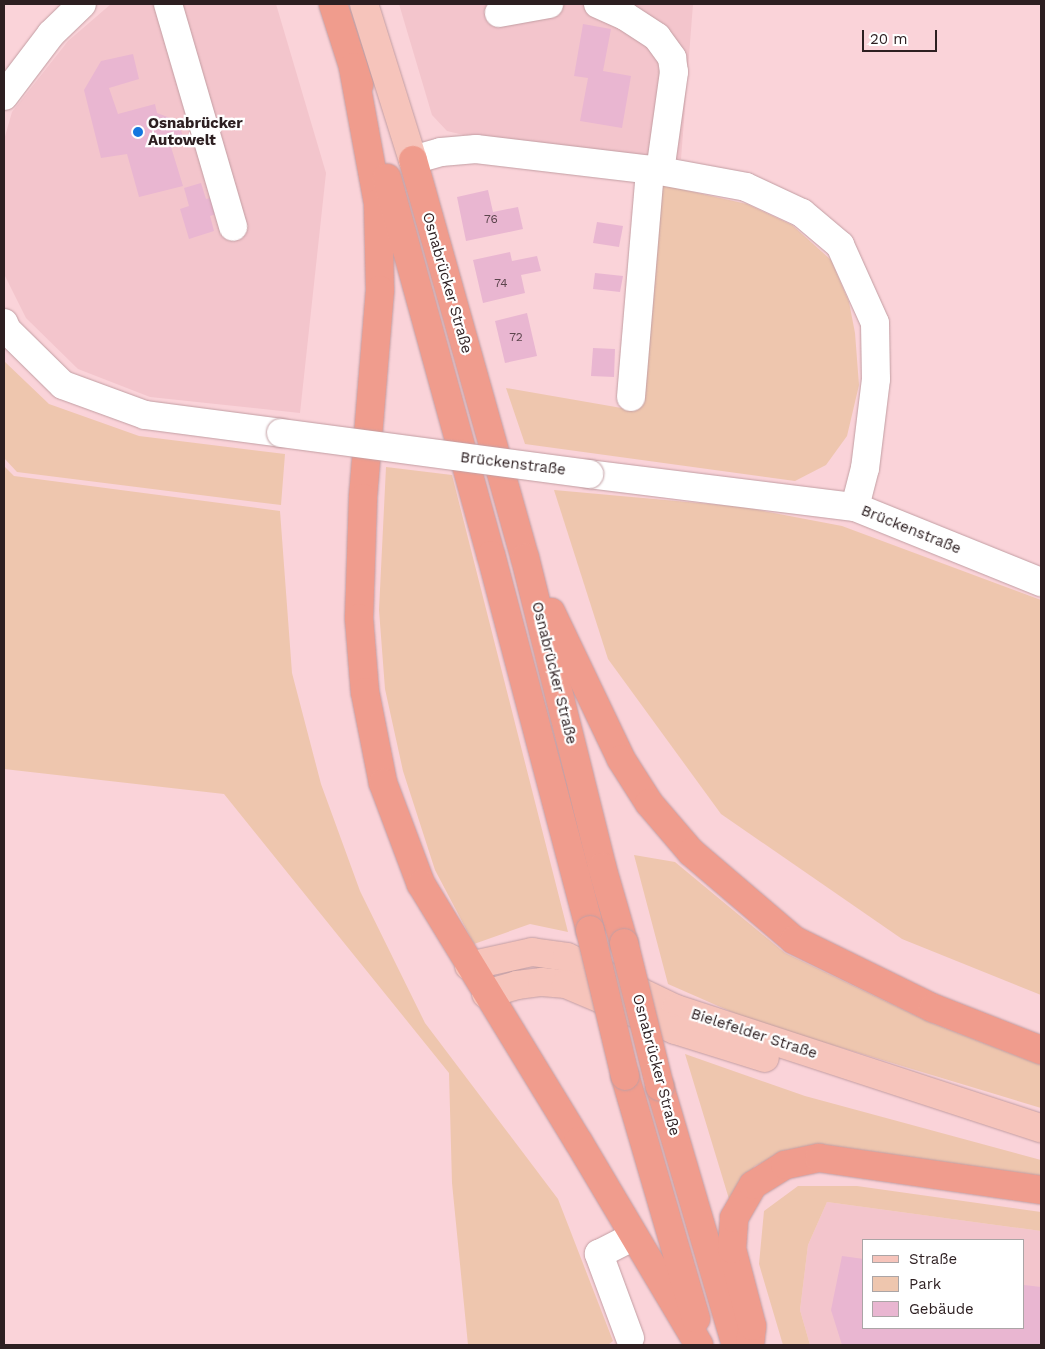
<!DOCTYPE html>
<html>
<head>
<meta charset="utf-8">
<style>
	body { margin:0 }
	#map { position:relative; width:1045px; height:1349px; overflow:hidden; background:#fad3d9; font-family:"Work Sans",sans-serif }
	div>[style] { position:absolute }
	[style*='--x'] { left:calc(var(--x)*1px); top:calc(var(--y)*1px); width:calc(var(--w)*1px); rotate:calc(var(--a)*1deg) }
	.built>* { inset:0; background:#f3c5cc }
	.green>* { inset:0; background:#eec6ae }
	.building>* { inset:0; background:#e9b6d1 }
	.roads { filter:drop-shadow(0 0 1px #c29ea3) drop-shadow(0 0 1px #c29ea3) }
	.minor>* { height:28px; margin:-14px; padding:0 14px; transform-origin:14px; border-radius:14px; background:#fff }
	.major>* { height:28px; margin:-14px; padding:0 14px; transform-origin:14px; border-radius:14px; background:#f6c4bb }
	.highway>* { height:28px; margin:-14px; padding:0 14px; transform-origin:14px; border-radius:14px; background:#f09c8d }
	.bridges { filter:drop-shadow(0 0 1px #c29ea3) drop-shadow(0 0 1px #c29ea3) }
	.minor-bridge>* { height:28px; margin:-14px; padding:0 14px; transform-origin:14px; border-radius:14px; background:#fff }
	.highway-bridge>* { height:28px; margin:-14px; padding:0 14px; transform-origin:14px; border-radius:14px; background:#f09c8d }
	.dots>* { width:14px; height:14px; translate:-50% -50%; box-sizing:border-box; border:2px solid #fff; border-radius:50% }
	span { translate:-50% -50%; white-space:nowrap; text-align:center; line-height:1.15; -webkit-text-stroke:4.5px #fff; paint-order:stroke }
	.number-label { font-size:12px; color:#5c454d }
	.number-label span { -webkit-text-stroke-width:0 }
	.poi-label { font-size:15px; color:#2d1f21; font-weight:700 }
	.left { translate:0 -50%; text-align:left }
	.street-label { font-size:15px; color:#2d1f21 }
	.frame { position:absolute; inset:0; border:5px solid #2d1f21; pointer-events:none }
	.legend { position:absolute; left:862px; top:1239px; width:162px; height:90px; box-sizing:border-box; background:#fff; border:1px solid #aba5a6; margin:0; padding:6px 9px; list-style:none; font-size:15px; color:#2d1f21 }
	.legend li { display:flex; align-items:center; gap:10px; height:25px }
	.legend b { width:25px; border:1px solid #aba5a6 }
	.scale { position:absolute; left:862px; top:30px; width:75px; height:22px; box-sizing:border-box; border:2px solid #2d1f21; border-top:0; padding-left:6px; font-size:15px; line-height:18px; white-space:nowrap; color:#2d1f21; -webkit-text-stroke:4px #fff; paint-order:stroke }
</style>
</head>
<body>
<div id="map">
	<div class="built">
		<i style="clip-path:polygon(111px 4px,276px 4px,326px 173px,300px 413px,150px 397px,78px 369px,26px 318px,4px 274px,4px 140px,12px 112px,68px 41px)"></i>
		<i style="clip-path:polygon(399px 4px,693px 4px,681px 159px,472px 137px,447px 131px,432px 115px)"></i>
		<i style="clip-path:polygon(evenodd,827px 1202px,1041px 1231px,1041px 1345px,810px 1345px,800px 1310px,808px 1245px,827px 1202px,864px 1240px,1024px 1240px,1024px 1328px,864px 1328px,864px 1240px)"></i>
	</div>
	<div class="green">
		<i style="clip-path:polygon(662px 185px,747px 204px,792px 225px,831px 260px,849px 302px,855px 333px,859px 385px,847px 436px,826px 465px,795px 481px,525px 444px,506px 388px,633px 410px)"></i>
		<i style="clip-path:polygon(4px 361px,49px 404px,139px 436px,285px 454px,281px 505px,17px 472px,4px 458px)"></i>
		<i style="clip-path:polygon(4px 466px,14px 476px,280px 511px,292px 673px,321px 784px,360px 891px,425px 1023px,558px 1199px,613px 1341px,608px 1345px,468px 1345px,452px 1183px,449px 1073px,224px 794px,4px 769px)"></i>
		<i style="clip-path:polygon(386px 467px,452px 475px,568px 932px,530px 924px,474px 944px,435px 870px,403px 771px,385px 689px,379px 610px)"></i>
		<i style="clip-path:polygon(554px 490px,743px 507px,842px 526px,1041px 600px,1041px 995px,902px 939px,721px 814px,608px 659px)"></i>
		<i style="clip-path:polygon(634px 855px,675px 862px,785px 953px,929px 1022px,1041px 1065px,1041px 1108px,750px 1020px,668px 984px)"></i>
		<i style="clip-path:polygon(685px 1054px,805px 1096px,1041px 1160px,1041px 1177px,837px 1148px,792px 1149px,755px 1166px,729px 1199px)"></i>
		<i style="clip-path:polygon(798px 1186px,857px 1186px,1041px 1212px,1041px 1231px,827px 1202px,808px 1245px,800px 1310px,810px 1345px,783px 1345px,759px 1264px,764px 1211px)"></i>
	</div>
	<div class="building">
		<i style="clip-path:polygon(583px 24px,611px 29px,603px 71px,631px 76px,622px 128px,580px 121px,588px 78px,574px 76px)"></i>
		<i style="clip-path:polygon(133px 54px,139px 79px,109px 88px,118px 114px,155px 104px,157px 113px,178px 121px,185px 143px,171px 147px,183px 186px,139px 197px,127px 154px,101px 158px,84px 90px,101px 61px)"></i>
		<i style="clip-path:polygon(201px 183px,206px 199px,214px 197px,219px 213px,210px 216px,214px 231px,189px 239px,180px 209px,189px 206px,184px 188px)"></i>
		<i style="clip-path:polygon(488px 190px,493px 212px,518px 207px,523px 229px,466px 241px,457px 197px)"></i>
		<i style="clip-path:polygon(597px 222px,623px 226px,619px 247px,593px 243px)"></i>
		<i style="clip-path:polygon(510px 252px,512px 261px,537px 256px,541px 271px,521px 275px,525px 293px,483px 303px,473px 260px)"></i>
		<i style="clip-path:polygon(595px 273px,623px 276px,620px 292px,593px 289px)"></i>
		<i style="clip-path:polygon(527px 313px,537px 356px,505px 363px,495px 321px)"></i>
		<i style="clip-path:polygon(593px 348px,615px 349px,614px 377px,591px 376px)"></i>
		<i style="clip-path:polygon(842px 1256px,864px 1259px,864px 1328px,1024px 1328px,1024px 1285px,1041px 1287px,1041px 1345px,842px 1345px,831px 1310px)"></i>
	</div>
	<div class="roads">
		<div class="minor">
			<i style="--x:168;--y:4;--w:232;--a:73.7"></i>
			<i style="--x:598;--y:4;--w:30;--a:24"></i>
			<i style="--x:625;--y:16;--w:38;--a:33"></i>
			<i style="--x:657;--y:37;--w:26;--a:54"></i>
			<i style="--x:672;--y:58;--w:14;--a:82"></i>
			<i style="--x:674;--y:72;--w:100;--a:98"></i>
			<i style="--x:499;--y:13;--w:51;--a:-10.2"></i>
			<i style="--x:4;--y:96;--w:78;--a:-52.8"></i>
			<i style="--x:51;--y:34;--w:43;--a:-44.1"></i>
			<i style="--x:413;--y:160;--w:29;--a:-16"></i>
			<i style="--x:441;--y:152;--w:35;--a:-5"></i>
			<i style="--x:476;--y:149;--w:185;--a:6.8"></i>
			<i style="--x:660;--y:171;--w:87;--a:10.5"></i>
			<i style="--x:746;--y:187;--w:62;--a:24.9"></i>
			<i style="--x:802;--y:213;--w:50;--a:40.1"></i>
			<i style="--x:840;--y:245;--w:85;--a:65.8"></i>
			<i style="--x:875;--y:323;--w:56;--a:89"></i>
			<i style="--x:876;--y:379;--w:90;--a:97"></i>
			<i style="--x:865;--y:468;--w:40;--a:104.4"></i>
			<i style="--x:4;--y:323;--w:8;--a:67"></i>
			<i style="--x:7;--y:330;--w:78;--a:44.5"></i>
			<i style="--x:63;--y:385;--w:87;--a:20.1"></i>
			<i style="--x:145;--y:415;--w:137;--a:7.5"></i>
			<i style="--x:631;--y:397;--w:228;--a:-85.2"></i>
			<i style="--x:589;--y:474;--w:268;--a:7.1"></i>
			<i style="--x:855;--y:507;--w:201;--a:22"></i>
			<i style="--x:630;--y:1338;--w:90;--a:-110.3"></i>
			<i style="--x:599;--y:1254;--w:39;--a:-27"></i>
		</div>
		<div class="major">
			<i style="--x:364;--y:4;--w:164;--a:72.6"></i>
			<i style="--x:469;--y:966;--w:65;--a:-12.5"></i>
			<i style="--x:532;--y:952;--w:35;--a:8"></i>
			<i style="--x:567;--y:957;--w:121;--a:25.5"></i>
			<i style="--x:676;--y:1009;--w:384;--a:18.1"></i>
			<i style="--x:486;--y:994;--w:32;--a:-16"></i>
			<i style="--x:517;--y:985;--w:25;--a:-7"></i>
			<i style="--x:542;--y:982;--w:24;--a:5"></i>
			<i style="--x:566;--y:984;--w:118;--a:22.9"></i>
			<i style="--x:675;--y:1030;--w:94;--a:17.3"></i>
		</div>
		<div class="highway">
			<i style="--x:333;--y:4;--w:85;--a:72.2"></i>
			<i style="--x:353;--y:67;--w:138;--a:79.6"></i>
			<i style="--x:378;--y:203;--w:87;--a:88.7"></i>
			<i style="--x:380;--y:290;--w:209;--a:94.7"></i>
			<i style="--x:363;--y:498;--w:120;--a:91.9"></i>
			<i style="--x:359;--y:618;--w:74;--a:85.4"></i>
			<i style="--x:365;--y:692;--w:93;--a:78.8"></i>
			<i style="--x:383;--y:783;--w:108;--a:69.4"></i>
			<i style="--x:421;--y:884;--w:301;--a:58.6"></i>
			<i style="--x:578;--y:1141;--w:237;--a:59.3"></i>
			<i style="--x:413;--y:160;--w:413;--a:74.3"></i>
			<i style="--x:525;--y:558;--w:318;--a:76"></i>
			<i style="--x:602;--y:867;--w:79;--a:73.9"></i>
			<i style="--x:387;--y:178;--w:391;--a:74.6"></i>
			<i style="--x:491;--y:555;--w:388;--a:75.2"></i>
			<i style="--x:551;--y:612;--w:163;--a:64.5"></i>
			<i style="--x:621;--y:759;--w:52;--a:57.5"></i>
			<i style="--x:649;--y:803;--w:65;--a:49.4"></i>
			<i style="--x:691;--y:852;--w:135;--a:40.5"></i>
			<i style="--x:794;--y:940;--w:155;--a:26.1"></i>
			<i style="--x:933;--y:1008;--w:116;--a:21.3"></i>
			<i style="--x:625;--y:1076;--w:253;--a:73.7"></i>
			<i style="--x:660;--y:1087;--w:269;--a:73.6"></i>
			<i style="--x:750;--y:1345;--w:19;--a:-84"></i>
			<i style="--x:752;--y:1326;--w:80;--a:-104.6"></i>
			<i style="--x:732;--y:1249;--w:31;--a:-86"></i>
			<i style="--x:734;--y:1218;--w:38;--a:-60"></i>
			<i style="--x:753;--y:1185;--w:38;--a:-32"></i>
			<i style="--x:785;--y:1165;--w:35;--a:-12"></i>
			<i style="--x:819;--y:1158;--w:224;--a:8.2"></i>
		</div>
	</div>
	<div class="bridges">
		<div class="minor-bridge">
			<i style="--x:281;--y:433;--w:311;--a:7.6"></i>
		</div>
		<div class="highway-bridge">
			<i style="--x:590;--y:930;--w:150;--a:76.5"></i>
			<i style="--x:624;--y:943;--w:148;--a:76"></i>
		</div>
	</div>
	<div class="dots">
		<i style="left:138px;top:132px;background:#1477df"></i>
	</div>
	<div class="number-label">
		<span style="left:491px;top:220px">76</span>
		<span style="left:501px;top:284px">74</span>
		<span style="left:516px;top:338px">72</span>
	</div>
	<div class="poi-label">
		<span class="left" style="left:148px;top:132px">Osnabrücker<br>Autowelt</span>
	</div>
	<div class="street-label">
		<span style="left:447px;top:283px;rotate:74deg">Osnabrücker Straße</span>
		<span style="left:513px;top:464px;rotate:7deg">Brückenstraße</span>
		<span style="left:911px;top:530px;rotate:22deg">Brückenstraße</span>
		<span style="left:554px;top:673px;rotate:76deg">Osnabrücker Straße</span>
		<span style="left:754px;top:1034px;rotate:18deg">Bielefelder Straße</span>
		<span style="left:656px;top:1065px;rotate:75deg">Osnabrücker Straße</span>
	</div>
	<div class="frame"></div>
	<ul class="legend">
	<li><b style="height:6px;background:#f6c4bb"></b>Straße</li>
	<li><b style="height:14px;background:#eec6ae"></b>Park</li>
	<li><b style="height:14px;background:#e9b6d1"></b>Gebäude</li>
	</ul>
	<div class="scale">20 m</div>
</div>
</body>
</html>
